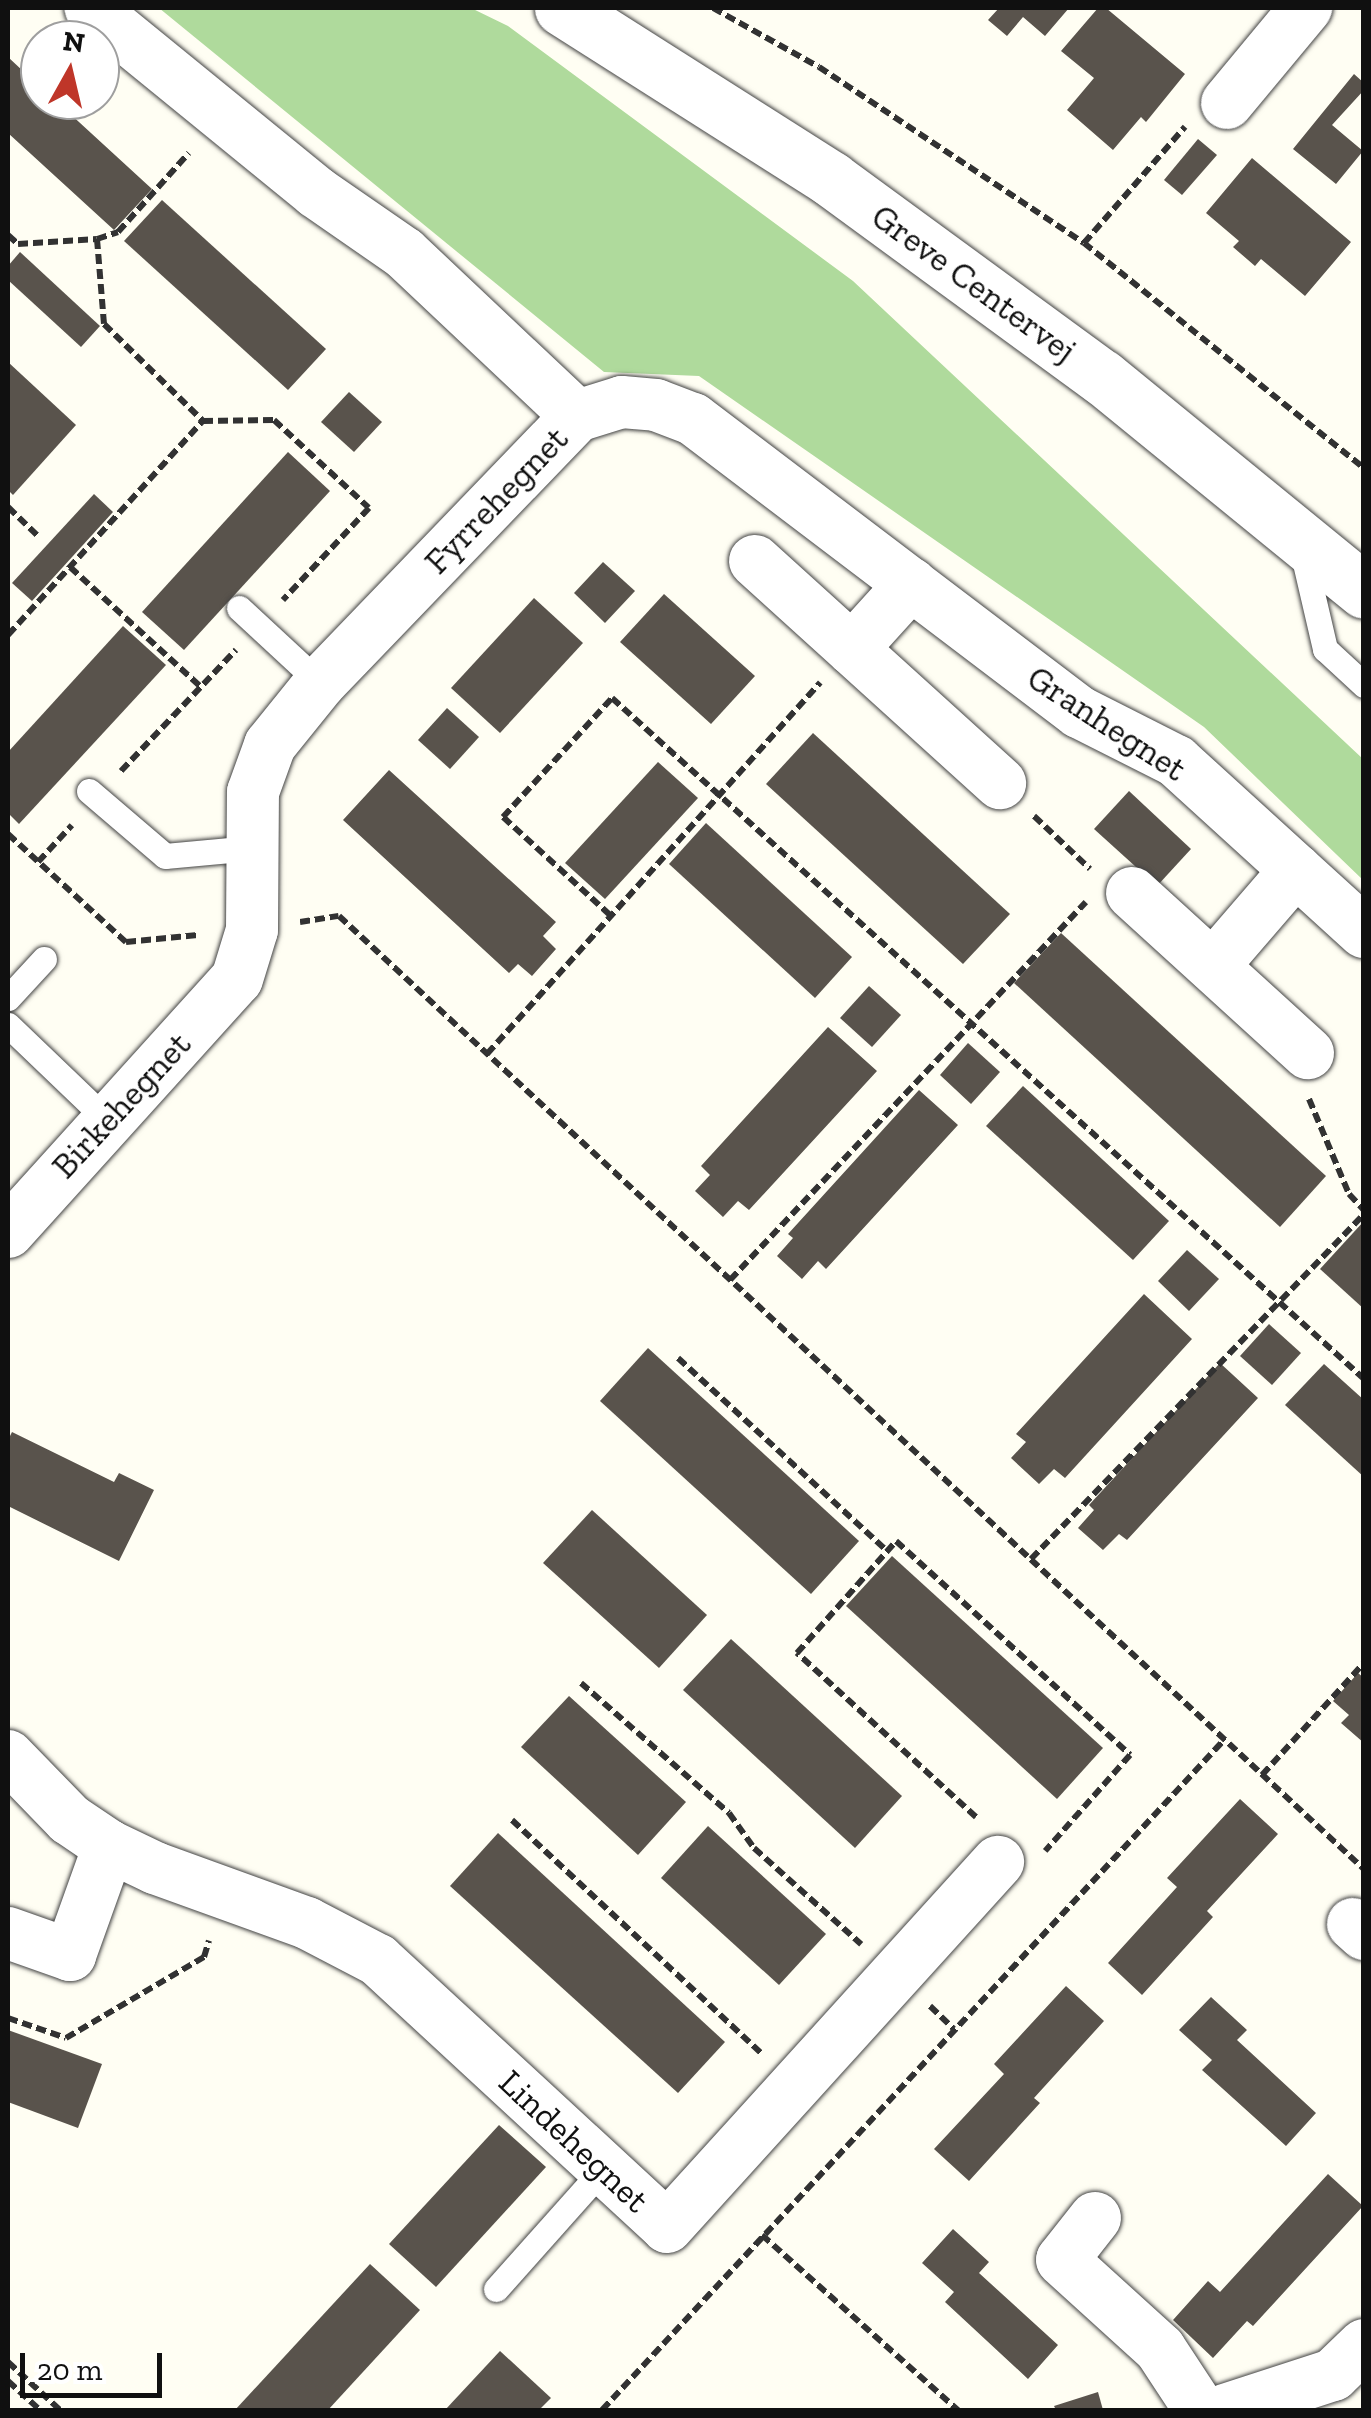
<!DOCTYPE html>
<html>
<head>
<meta charset="utf-8">
<style>
	body { margin:0 }
	#map { position:relative; width:1371px; height:2418px; overflow:hidden; background:#fffef3; font-family:"Zilla Slab",serif }
	div>[style] { position:absolute }
	[style*='--x'] { left:calc(var(--x)*1px); top:calc(var(--y)*1px); width:calc(var(--w)*1px); rotate:calc(var(--a)*1deg) }
	.forest>* { inset:0; background:#afda9c }
	.building>* { inset:0; background:#59534c }
	.path>* { height:6px; margin-top:-3px; transform-origin:0; background:repeating-linear-gradient(90deg,#323232 0 10px,transparent 0 15px) }
	.roads { filter:drop-shadow(0 0 2px #434343) drop-shadow(0 0 2px #434343) }
	.service>* { height:25px; margin:-12.5px; padding:0 12.5px; transform-origin:12.5px; border-radius:12.5px; background:#fff }
	.minor>* { height:52px; margin:-26px; padding:0 26px; transform-origin:26px; border-radius:26px; background:#fff }
	.tertiary>* { height:55px; margin:-27.5px; padding:0 27.5px; transform-origin:27.5px; border-radius:27.5px; background:#fff }
	span { translate:-50% -50%; white-space:nowrap; text-align:center; line-height:1.15; -webkit-text-stroke:10px #fff; paint-order:stroke }
	.street-label { font-size:35px; color:#101010 }
	.frame { position:absolute; inset:0; border:10px solid #101010; pointer-events:none }
	.north { position:absolute; left:20px; top:20px; width:100px; height:100px; box-sizing:border-box; background:#fff; border:2px solid #9f9f9f; border-radius:50%; rotate:8deg; font-size:28px; font-weight:700; line-height:40px; text-align:center; color:#101010 }
	.north::after { content:''; display:block; margin:auto; width:35px; height:45px; background:#bf3629; clip-path:polygon(50% 0,100% 100%,50% 72%,0 100%) }
	.scale { position:absolute; left:20px; top:2353px; width:142px; height:45px; box-sizing:border-box; border:5px solid #101010; border-top:0; padding-left:12px; font-size:30px; line-height:35px; white-space:nowrap; color:#101010; -webkit-text-stroke:8px #fff; paint-order:stroke }
</style>
</head>
<body>
<div id="map">
	<div class="forest">
		<i style="clip-path:polygon(159px 8px,471px 8px,508px 26px,853px 281px,1363px 759px,1363px 880px,1204px 727px,699px 376px,604px 372px)"></i>
	</div>
	<div class="building">
		<i style="clip-path:polygon(999px 8px,1069px 8px,1045px 36px,1023px 17px,1007px 36px,988px 20px)"></i>
		<i style="clip-path:polygon(1098px 8px,1106px 8px,1185px 74px,1146px 122px,1141px 117px,1113px 150px,1067px 110px,1094px 78px,1061px 51px)"></i>
		<i style="clip-path:polygon(8px 57px,40px 87px,40px 100px,55px 100px,152px 189px,114px 230px,8px 133px)"></i>
		<i style="clip-path:polygon(1354px 74px,1364px 83px,1364px 90px,1332px 125px,1363px 151px,1336px 184px,1293px 149px)"></i>
		<i style="clip-path:polygon(1198px 139px,1217px 155px,1182px 195px,1164px 180px)"></i>
		<i style="clip-path:polygon(1252px 158px,1351px 242px,1305px 296px,1261px 259px,1255px 266px,1233px 247px,1239px 241px,1206px 213px)"></i>
		<i style="clip-path:polygon(162px 200px,326px 349px,288px 390px,124px 241px)"></i>
		<i style="clip-path:polygon(20px 252px,100px 326px,81px 347px,8px 280px,8px 266px)"></i>
		<i style="clip-path:polygon(8px 362px,76px 425px,13px 495px,8px 490px)"></i>
		<i style="clip-path:polygon(349px 392px,382px 422px,354px 452px,321px 422px)"></i>
		<i style="clip-path:polygon(288px 452px,330px 491px,184px 650px,142px 612px)"></i>
		<i style="clip-path:polygon(94px 494px,113px 512px,32px 601px,12px 583px)"></i>
		<i style="clip-path:polygon(603px 562px,635px 591px,605px 623px,574px 593px)"></i>
		<i style="clip-path:polygon(664px 594px,755px 676px,711px 724px,620px 642px)"></i>
		<i style="clip-path:polygon(534px 598px,583px 643px,500px 733px,451px 688px)"></i>
		<i style="clip-path:polygon(123px 626px,166px 665px,19px 824px,8px 813px,8px 752px)"></i>
		<i style="clip-path:polygon(447px 708px,479px 737px,450px 769px,418px 740px)"></i>
		<i style="clip-path:polygon(813px 733px,1010px 914px,963px 964px,766px 784px)"></i>
		<i style="clip-path:polygon(658px 762px,698px 798px,605px 899px,565px 863px)"></i>
		<i style="clip-path:polygon(389px 770px,556px 922px,543px 936px,556px 949px,532px 976px,518px 964px,509px 973px,343px 820px)"></i>
		<i style="clip-path:polygon(1129px 791px,1191px 849px,1157px 886px,1094px 829px)"></i>
		<i style="clip-path:polygon(706px 823px,852px 957px,815px 998px,669px 864px)"></i>
		<i style="clip-path:polygon(1061px 933px,1326px 1176px,1280px 1227px,1014px 983px)"></i>
		<i style="clip-path:polygon(869px 986px,901px 1015px,872px 1047px,840px 1018px)"></i>
		<i style="clip-path:polygon(828px 1027px,877px 1071px,749px 1210px,738px 1201px,723px 1217px,695px 1191px,710px 1175px,701px 1166px)"></i>
		<i style="clip-path:polygon(968px 1043px,1000px 1072px,971px 1104px,940px 1075px)"></i>
		<i style="clip-path:polygon(1023px 1086px,1169px 1221px,1133px 1260px,986px 1126px)"></i>
		<i style="clip-path:polygon(919px 1090px,958px 1125px,826px 1269px,818px 1261px,802px 1279px,777px 1256px,793px 1238px,788px 1234px)"></i>
		<i style="clip-path:polygon(1364px 1221px,1364px 1309px,1320px 1269px)"></i>
		<i style="clip-path:polygon(1187px 1250px,1219px 1279px,1189px 1311px,1158px 1281px)"></i>
		<i style="clip-path:polygon(1144px 1294px,1192px 1339px,1065px 1478px,1054px 1469px,1039px 1484px,1011px 1458px,1026px 1442px,1016px 1434px)"></i>
		<i style="clip-path:polygon(1269px 1324px,1301px 1353px,1272px 1385px,1240px 1356px)"></i>
		<i style="clip-path:polygon(648px 1348px,859px 1541px,811px 1594px,600px 1401px)"></i>
		<i style="clip-path:polygon(1220px 1363px,1258px 1398px,1127px 1540px,1119px 1534px,1103px 1550px,1078px 1528px,1094px 1510px,1089px 1505px)"></i>
		<i style="clip-path:polygon(1324px 1364px,1364px 1400px,1364px 1477px,1285px 1405px)"></i>
		<i style="clip-path:polygon(12px 1432px,114px 1482px,119px 1473px,154px 1490px,119px 1561px,8px 1506px,8px 1440px)"></i>
		<i style="clip-path:polygon(592px 1510px,707px 1615px,659px 1668px,543px 1563px)"></i>
		<i style="clip-path:polygon(892px 1556px,1103px 1748px,1057px 1799px,846px 1606px)"></i>
		<i style="clip-path:polygon(731px 1639px,902px 1796px,855px 1848px,683px 1690px)"></i>
		<i style="clip-path:polygon(1358px 1673px,1364px 1678px,1364px 1743px,1341px 1723px,1349px 1715px,1333px 1701px)"></i>
		<i style="clip-path:polygon(569px 1696px,686px 1802px,638px 1855px,521px 1747px)"></i>
		<i style="clip-path:polygon(1240px 1799px,1278px 1834px,1207px 1911px,1213px 1917px,1142px 1995px,1108px 1963px,1177px 1887px,1167px 1878px)"></i>
		<i style="clip-path:polygon(708px 1826px,826px 1934px,779px 1985px,661px 1878px)"></i>
		<i style="clip-path:polygon(498px 1833px,725px 2042px,678px 2093px,450px 1886px)"></i>
		<i style="clip-path:polygon(1066px 1986px,1104px 2021px,1034px 2098px,1040px 2103px,969px 2181px,934px 2149px,1004px 2074px,994px 2064px)"></i>
		<i style="clip-path:polygon(1211px 1997px,1247px 2030px,1237px 2040px,1316px 2113px,1286px 2146px,1202px 2070px,1212px 2060px,1179px 2030px)"></i>
		<i style="clip-path:polygon(8px 2030px,102px 2064px,78px 2128px,8px 2102px)"></i>
		<i style="clip-path:polygon(499px 2125px,546px 2167px,436px 2287px,389px 2244px)"></i>
		<i style="clip-path:polygon(1328px 2174px,1363px 2206px,1253px 2326px,1247px 2321px,1213px 2358px,1173px 2320px,1208px 2281px,1220px 2292px)"></i>
		<i style="clip-path:polygon(953px 2229px,989px 2262px,979px 2273px,1058px 2345px,1028px 2379px,945px 2302px,954px 2292px,922px 2263px)"></i>
		<i style="clip-path:polygon(370px 2264px,420px 2310px,328px 2410px,235px 2410px)"></i>
		<i style="clip-path:polygon(500px 2351px,551px 2398px,539px 2410px,445px 2410px)"></i>
		<i style="clip-path:polygon(1098px 2392px,1103px 2410px,1056px 2410px,1054px 2406px)"></i>
	</div>
	<div class="path">
		<i style="--x:713;--y:8;--w:121;--a:29.1"></i>
		<i style="--x:819;--y:67;--w:318;--a:33.6"></i>
		<i style="--x:1084;--y:243;--w:359;--a:38.8"></i>
		<i style="--x:8;--y:235;--w:13;--a:42"></i>
		<i style="--x:18;--y:244;--w:79;--a:-3.6"></i>
		<i style="--x:97;--y:239;--w:85;--a:85.3"></i>
		<i style="--x:104;--y:324;--w:139;--a:44.4"></i>
		<i style="--x:203;--y:421;--w:71;--a:-0.8"></i>
		<i style="--x:274;--y:420;--w:129;--a:42.8"></i>
		<i style="--x:369;--y:508;--w:126;--a:133.1"></i>
		<i style="--x:97;--y:239;--w:22;--a:-18"></i>
		<i style="--x:118;--y:232;--w:106;--a:-48.1"></i>
		<i style="--x:1084;--y:243;--w:154;--a:-49"></i>
		<i style="--x:8;--y:507;--w:43;--a:44.1"></i>
		<i style="--x:70;--y:567;--w:178;--a:42.5"></i>
		<i style="--x:8;--y:635;--w:290;--a:-47.7"></i>
		<i style="--x:121;--y:771;--w:167;--a:-46.5"></i>
		<i style="--x:1034;--y:816;--w:77;--a:43.4"></i>
		<i style="--x:8;--y:834;--w:160;--a:42.5"></i>
		<i style="--x:126;--y:942;--w:72;--a:-5.6"></i>
		<i style="--x:38;--y:862;--w:50;--a:-47.4"></i>
		<i style="--x:610;--y:915;--w:145;--a:-137.5"></i>
		<i style="--x:503;--y:817;--w:161;--a:-47.5"></i>
		<i style="--x:612;--y:698;--w:1015;--a:42.16"></i>
		<i style="--x:300;--y:922;--w:39;--a:-9"></i>
		<i style="--x:339;--y:916;--w:1400;--a:42.92"></i>
		<i style="--x:487;--y:1054;--w:499;--a:-48.1"></i>
		<i style="--x:1309;--y:1099;--w:103;--a:67.2"></i>
		<i style="--x:1349;--y:1194;--w:22;--a:47"></i>
		<i style="--x:730;--y:1280;--w:519;--a:-46.72"></i>
		<i style="--x:678;--y:1358;--w:284;--a:42.7"></i>
		<i style="--x:1031;--y:1559;--w:479;--a:-46"></i>
		<i style="--x:581;--y:1683;--w:197;--a:41.3"></i>
		<i style="--x:729;--y:1813;--w:43;--a:54.5"></i>
		<i style="--x:754;--y:1848;--w:144;--a:41.9"></i>
		<i style="--x:1262;--y:1775;--w:151;--a:-47.7"></i>
		<i style="--x:976;--y:1817;--w:243;--a:-137.5"></i>
		<i style="--x:797;--y:1653;--w:149;--a:-48.5"></i>
		<i style="--x:896;--y:1541;--w:317;--a:42.4"></i>
		<i style="--x:1130;--y:1755;--w:128;--a:131.5"></i>
		<i style="--x:512;--y:1820;--w:342;--a:43.1"></i>
		<i style="--x:930;--y:2006;--w:33;--a:44"></i>
		<i style="--x:8;--y:2018;--w:61;--a:19"></i>
		<i style="--x:66;--y:2038;--w:160;--a:-30.4"></i>
		<i style="--x:204;--y:1957;--w:17;--a:-73"></i>
		<i style="--x:762;--y:2235;--w:263;--a:41.8"></i>
		<i style="--x:8;--y:2362;--w:71;--a:42.7"></i>
		<i style="--x:8;--y:2381;--w:43;--a:42.2"></i>
		<i style="--x:602;--y:2410;--w:914;--a:-47.13"></i>
	</div>
	<div class="roads">
		<div class="service">
			<i style="--x:1302;--y:550;--w:102;--a:76.9"></i>
			<i style="--x:1325;--y:649;--w:53;--a:42.7"></i>
			<i style="--x:239;--y:608;--w:110;--a:42.8"></i>
			<i style="--x:89;--y:791;--w:100;--a:40.5"></i>
			<i style="--x:165;--y:856;--w:87;--a:-5.3"></i>
			<i style="--x:8;--y:998;--w:53;--a:-47.3"></i>
			<i style="--x:8;--y:1025;--w:137;--a:43.8"></i>
			<i style="--x:496;--y:2289;--w:161;--a:-48.3"></i>
		</div>
		<div class="minor">
			<i style="--x:1227;--y:103;--w:124;--a:-50.3"></i>
			<i style="--x:577;--y:416;--w:47;--a:-17.3"></i>
			<i style="--x:622;--y:402;--w:34;--a:5"></i>
			<i style="--x:656;--y:405;--w:40;--a:21"></i>
			<i style="--x:693;--y:419;--w:485;--a:37.2"></i>
			<i style="--x:1079;--y:712;--w:109;--a:26.8"></i>
			<i style="--x:1176;--y:761;--w:254;--a:42.3"></i>
			<i style="--x:755;--y:561;--w:331;--a:42.2"></i>
			<i style="--x:852;--y:649;--w:88;--a:-47.8"></i>
			<i style="--x:1132;--y:893;--w:238;--a:42.3"></i>
			<i style="--x:1213;--y:966;--w:127;--a:-49.2"></i>
			<i style="--x:8;--y:1232;--w:341;--a:-47.9"></i>
			<i style="--x:237;--y:979;--w:51;--a:-73"></i>
			<i style="--x:252;--y:930;--w:138;--a:-89.6"></i>
			<i style="--x:253;--y:792;--w:50;--a:-70.1"></i>
			<i style="--x:270;--y:745;--w:80;--a:-51.1"></i>
			<i style="--x:320;--y:683;--w:371;--a:-46.1"></i>
			<i style="--x:577;--y:416;--w:238;--a:-136.7"></i>
			<i style="--x:404;--y:253;--w:107;--a:-145.3"></i>
			<i style="--x:316;--y:192;--w:291;--a:-140.8"></i>
			<i style="--x:8;--y:1756;--w:88;--a:45.9"></i>
			<i style="--x:69;--y:1819;--w:48;--a:34"></i>
			<i style="--x:109;--y:1846;--w:51;--a:25.6"></i>
			<i style="--x:155;--y:1868;--w:162;--a:19.9"></i>
			<i style="--x:307;--y:1923;--w:80;--a:27.5"></i>
			<i style="--x:378;--y:1960;--w:393;--a:42.7"></i>
			<i style="--x:667;--y:2227;--w:493;--a:-47.8"></i>
			<i style="--x:1353;--y:1924;--w:15;--a:42"></i>
			<i style="--x:8;--y:1933;--w:66;--a:19.5"></i>
			<i style="--x:70;--y:1955;--w:116;--a:-70.3"></i>
			<i style="--x:1095;--y:2218;--w:53;--a:128.2"></i>
			<i style="--x:1062;--y:2260;--w:132;--a:42.2"></i>
			<i style="--x:1160;--y:2349;--w:73;--a:56.7"></i>
			<i style="--x:1225;--y:2410;--w:114;--a:-18"></i>
			<i style="--x:1333;--y:2375;--w:43;--a:-44.1"></i>
		</div>
		<div class="tertiary">
			<i style="--x:562;--y:8;--w:319;--a:32.4"></i>
			<i style="--x:831;--y:179;--w:336;--a:36.2"></i>
			<i style="--x:1102;--y:377;--w:338;--a:39.2"></i>
		</div>
	</div>
	<div class="street-label">
		<span style="left:974px;top:283px;rotate:36deg">Greve Centervej</span>
		<span style="left:496px;top:500px;rotate:-46deg">Fyrrehegnet</span>
		<span style="left:1107px;top:723px;rotate:33deg">Granhegnet</span>
		<span style="left:121px;top:1105px;rotate:-47deg">Birkehegnet</span>
		<span style="left:574px;top:2141px;rotate:43deg">Lindehegnet</span>
	</div>
	<div class="frame"></div>
	<div class="north">N</div>
	<div class="scale">20 m</div>
</div>
</body>
</html>
